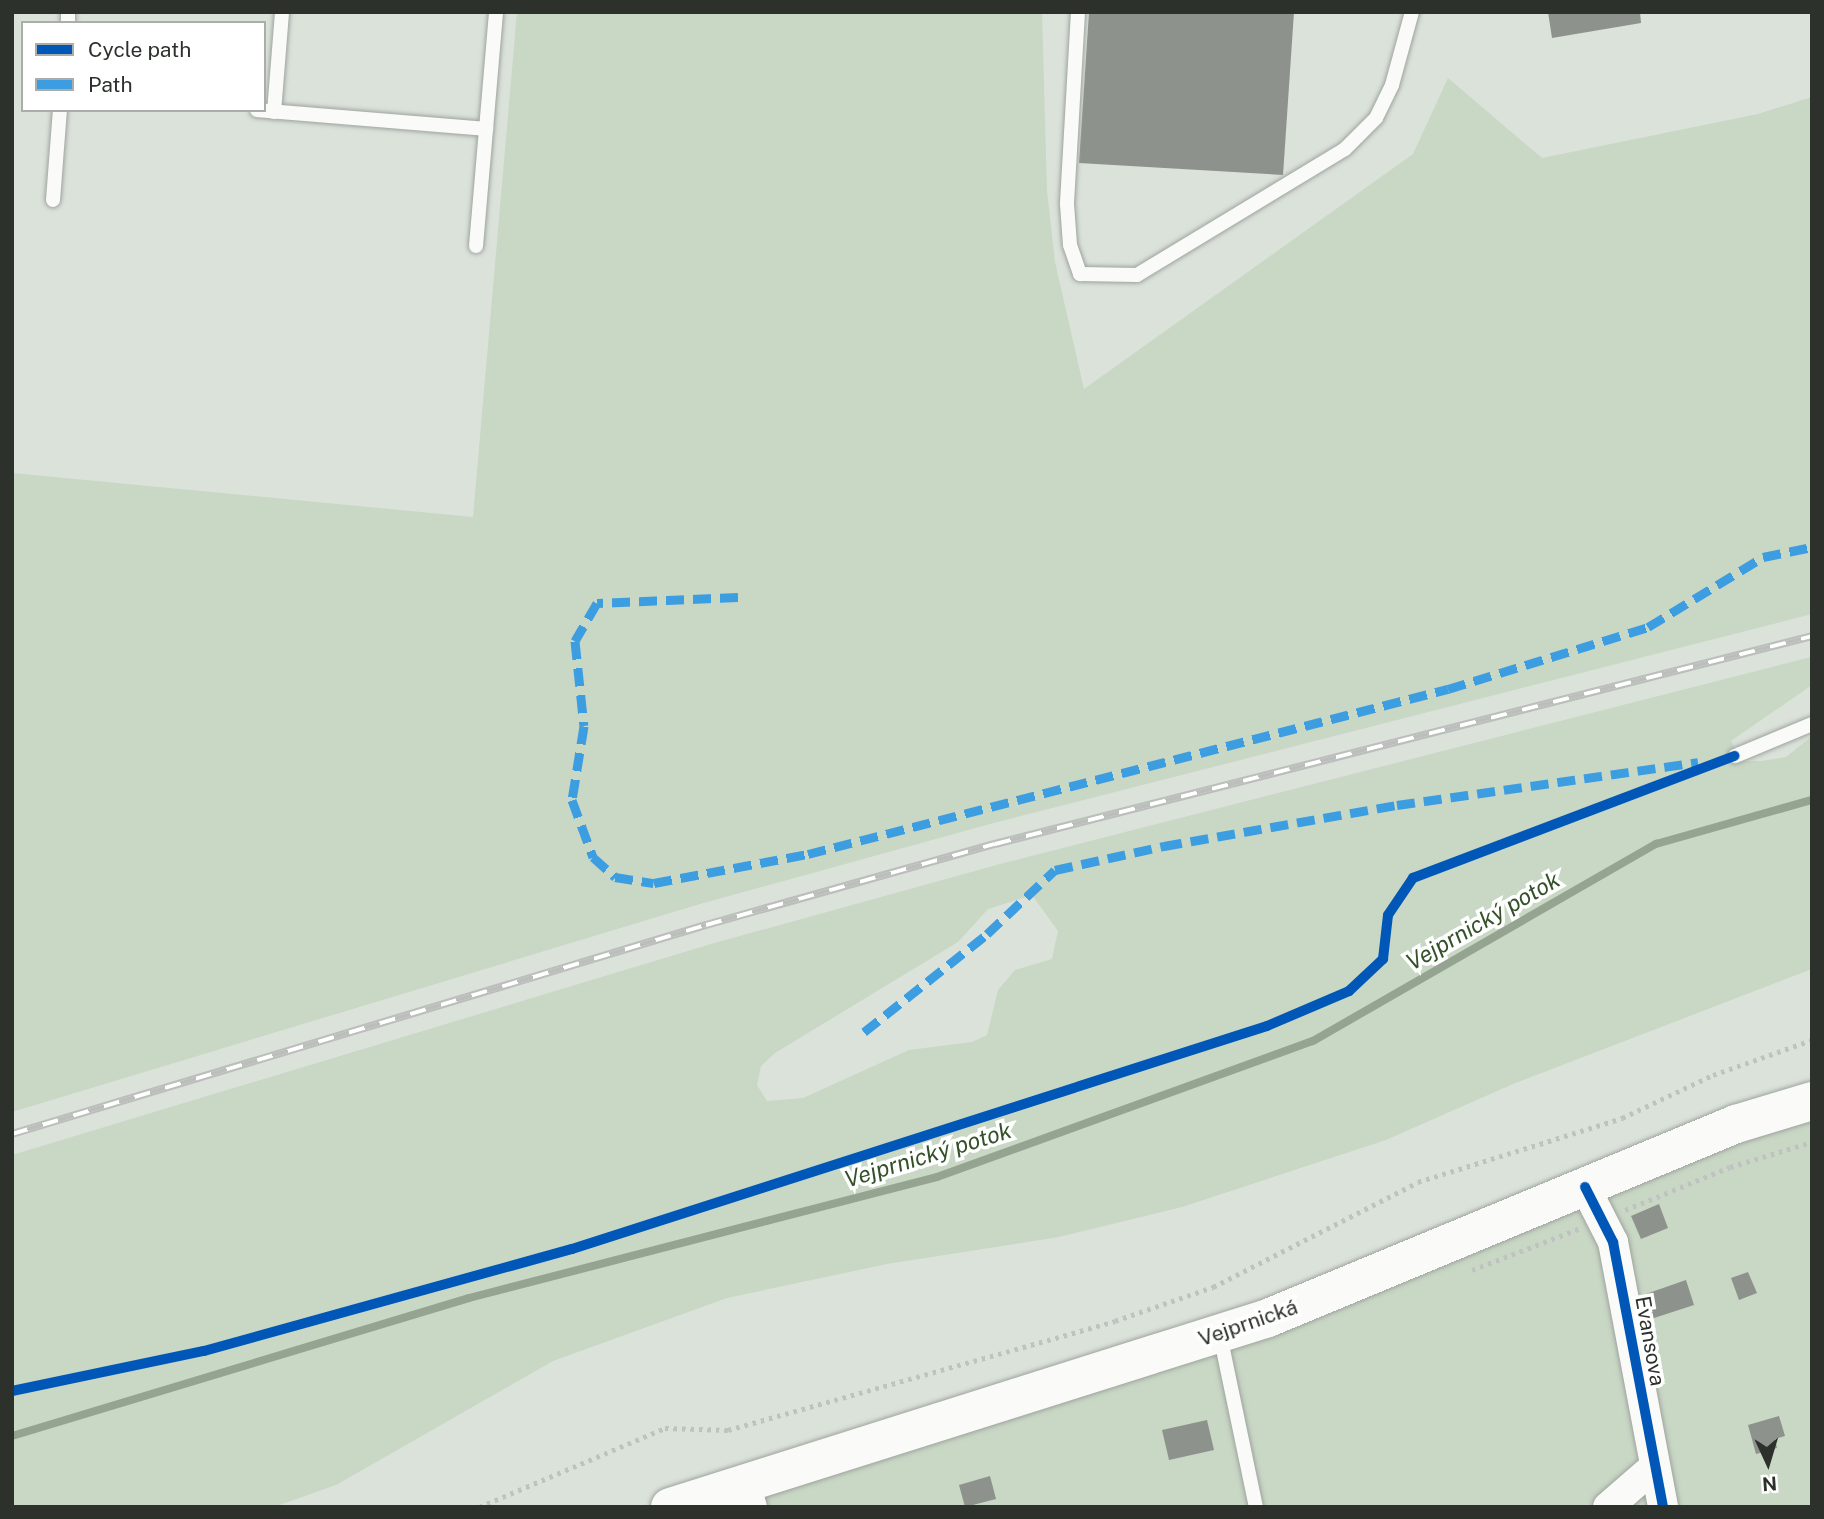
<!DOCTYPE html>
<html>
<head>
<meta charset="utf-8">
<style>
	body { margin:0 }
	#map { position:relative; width:1824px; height:1519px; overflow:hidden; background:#dbe2da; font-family:"Public Sans",sans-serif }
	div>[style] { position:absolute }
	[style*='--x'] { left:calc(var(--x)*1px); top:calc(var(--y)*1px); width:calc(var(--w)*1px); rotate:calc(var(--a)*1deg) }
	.green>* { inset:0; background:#c9d7c5 }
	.stream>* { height:8px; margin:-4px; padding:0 4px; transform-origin:4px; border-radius:4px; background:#95a490 }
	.building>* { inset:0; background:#8d928c }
	.path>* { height:4.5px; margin-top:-2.25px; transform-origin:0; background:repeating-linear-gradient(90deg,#c0c2c0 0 3.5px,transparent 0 8.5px) }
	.roads { filter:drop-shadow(0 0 2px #9ea49e) drop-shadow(0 0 2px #9ea49e) }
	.service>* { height:14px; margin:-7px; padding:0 7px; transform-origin:7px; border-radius:7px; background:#fafbf9 }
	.minor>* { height:30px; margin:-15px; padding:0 15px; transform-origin:15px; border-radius:15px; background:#fafbf9 }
	.secondary>* { height:38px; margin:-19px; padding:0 19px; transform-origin:19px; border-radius:19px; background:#fafbf9 }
	.rail>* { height:8px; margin-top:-4px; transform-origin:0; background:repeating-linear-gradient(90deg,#fff 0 16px,#bcbebc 0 32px); box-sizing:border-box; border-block:2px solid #bcbebc }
	.quiet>* { height:9px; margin-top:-4.5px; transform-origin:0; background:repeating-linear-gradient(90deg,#3d9de1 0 18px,transparent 0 27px) }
	.cycleway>* { height:10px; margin:-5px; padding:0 5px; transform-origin:5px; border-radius:5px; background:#0057b8 }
	span { translate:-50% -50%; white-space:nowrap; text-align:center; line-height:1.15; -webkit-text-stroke:7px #fff; paint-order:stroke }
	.street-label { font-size:21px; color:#2d312c }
	.water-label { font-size:23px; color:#345129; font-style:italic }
	.frame { position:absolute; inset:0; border:14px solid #2d312c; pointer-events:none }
	.legend { position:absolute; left:21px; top:21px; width:245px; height:91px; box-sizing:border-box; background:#fff; border:2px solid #abadab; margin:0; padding:9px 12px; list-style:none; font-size:21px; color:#2d312c }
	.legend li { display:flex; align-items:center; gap:14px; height:35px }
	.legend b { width:35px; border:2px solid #abadab }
	.north { position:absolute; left:1733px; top:1428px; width:70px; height:70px; -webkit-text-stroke:5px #fff; paint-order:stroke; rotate:176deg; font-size:19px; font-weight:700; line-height:28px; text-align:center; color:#2d312c }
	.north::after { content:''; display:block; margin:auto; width:24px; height:32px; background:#2d312c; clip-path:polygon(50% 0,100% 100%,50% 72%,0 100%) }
</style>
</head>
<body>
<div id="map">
	<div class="green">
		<i style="clip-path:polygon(517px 12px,1042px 12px,1047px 190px,1055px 262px,1084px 389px,1413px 154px,1448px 78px,1542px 158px,1758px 114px,1812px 97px,1812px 614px,990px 824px,700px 904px,12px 1112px,12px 473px,473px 517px)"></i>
		<i style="clip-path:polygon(evenodd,1811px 657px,1812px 685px,1731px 741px,1741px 761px,1762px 761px,1786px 757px,1812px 736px,1812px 969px,1513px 1084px,1386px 1140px,1182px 1207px,1059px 1237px,887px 1264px,727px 1298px,553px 1361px,336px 1485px,274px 1507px,12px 1507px,12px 1155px,711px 944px,1000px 864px,1811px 657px,1032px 895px,1058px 931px,1052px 959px,1015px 970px,998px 990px,987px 1035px,972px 1042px,909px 1050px,803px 1098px,767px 1101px,757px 1085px,761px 1066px,775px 1053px,958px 942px,988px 909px,1032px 895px)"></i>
		<i style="clip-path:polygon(1812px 1101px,1812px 1507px,670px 1507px,1268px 1318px)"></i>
	</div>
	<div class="stream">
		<i style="--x:12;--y:1436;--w:477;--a:-16.8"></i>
		<i style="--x:469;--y:1298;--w:483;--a:-14.5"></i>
		<i style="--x:937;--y:1177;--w:400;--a:-19.9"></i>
		<i style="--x:1313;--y:1041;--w:396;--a:-29.9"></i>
		<i style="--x:1656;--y:844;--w:162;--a:-15.8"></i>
	</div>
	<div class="building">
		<i style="clip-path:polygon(1089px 12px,1294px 12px,1283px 175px,1079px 163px)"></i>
		<i style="clip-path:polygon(1548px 12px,1640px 12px,1641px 23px,1552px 38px)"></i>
		<i style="clip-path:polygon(1659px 1204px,1668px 1228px,1641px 1239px,1631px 1216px)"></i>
		<i style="clip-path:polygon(1748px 1272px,1757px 1293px,1739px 1300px,1731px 1278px)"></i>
		<i style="clip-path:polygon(1686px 1280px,1694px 1305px,1651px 1319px,1643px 1295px)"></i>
		<i style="clip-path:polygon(1779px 1416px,1785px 1436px,1775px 1439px,1777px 1448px,1756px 1454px,1748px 1425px)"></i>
		<i style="clip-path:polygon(1207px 1420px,1214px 1450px,1169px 1460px,1162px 1430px)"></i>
		<i style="clip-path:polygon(990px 1476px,996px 1499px,965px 1507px,959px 1485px)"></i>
	</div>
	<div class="path">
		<i style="--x:1625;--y:1210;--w:113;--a:-22.3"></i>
		<i style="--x:1730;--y:1167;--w:86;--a:-17"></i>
		<i style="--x:1472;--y:1270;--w:114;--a:-21.1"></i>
		<i style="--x:479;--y:1507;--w:202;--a:-23"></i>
		<i style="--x:665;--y:1428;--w:63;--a:1.8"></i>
		<i style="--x:728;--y:1430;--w:402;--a:-15.7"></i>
		<i style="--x:1115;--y:1321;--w:104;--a:-19.1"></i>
		<i style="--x:1213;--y:1287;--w:230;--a:-27.1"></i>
		<i style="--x:1418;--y:1182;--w:214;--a:-17.4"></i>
		<i style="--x:1622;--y:1118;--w:101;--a:-25.3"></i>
		<i style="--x:1713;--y:1075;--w:105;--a:-19.5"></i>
	</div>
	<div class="roads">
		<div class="service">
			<i style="--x:1078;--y:12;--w:192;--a:93.3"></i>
			<i style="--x:1067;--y:204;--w:41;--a:85.8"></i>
			<i style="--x:1070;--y:245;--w:31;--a:71"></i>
			<i style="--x:1080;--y:274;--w:57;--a:1"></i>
			<i style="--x:1137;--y:275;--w:243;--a:-31.2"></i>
			<i style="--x:1345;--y:149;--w:44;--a:-45"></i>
			<i style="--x:1376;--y:118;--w:37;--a:-64"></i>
			<i style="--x:1392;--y:85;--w:76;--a:-74.7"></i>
			<i style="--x:68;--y:23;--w:11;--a:-90"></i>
			<i style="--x:257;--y:110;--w:230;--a:4.7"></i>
			<i style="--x:274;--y:112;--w:100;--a:-85.4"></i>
			<i style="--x:53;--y:200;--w:90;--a:-85.6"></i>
			<i style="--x:476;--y:246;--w:235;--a:-85.1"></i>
			<i style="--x:1735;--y:756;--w:83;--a:-22.6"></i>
			<i style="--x:1220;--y:1335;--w:176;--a:78.2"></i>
		</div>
		<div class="minor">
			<i style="--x:1585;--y:1187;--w:62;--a:63"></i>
			<i style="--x:1613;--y:1242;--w:270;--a:79.3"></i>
			<i style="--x:745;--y:1483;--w:25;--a:74"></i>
			<i style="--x:1608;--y:1507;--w:61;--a:-41"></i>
		</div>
		<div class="secondary">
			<i style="--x:670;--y:1507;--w:627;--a:-17.54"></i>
			<i style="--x:1268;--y:1318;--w:507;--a:-22.52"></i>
			<i style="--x:1736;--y:1124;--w:79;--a:-16.8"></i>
		</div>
	</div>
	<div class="rail">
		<i style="--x:12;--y:1134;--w:725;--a:-16.76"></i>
		<i style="--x:706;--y:925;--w:300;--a:-15.7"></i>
		<i style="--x:995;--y:844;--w:843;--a:-14.28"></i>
	</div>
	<div class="quiet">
		<i style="--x:738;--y:597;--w:141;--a:177.6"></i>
		<i style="--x:597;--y:603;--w:44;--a:120.1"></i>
		<i style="--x:575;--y:641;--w:85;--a:84"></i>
		<i style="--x:584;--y:726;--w:75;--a:99.2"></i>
		<i style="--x:572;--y:800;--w:61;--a:69.8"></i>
		<i style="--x:593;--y:857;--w:30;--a:42"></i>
		<i style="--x:615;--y:877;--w:39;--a:9"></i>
		<i style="--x:654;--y:883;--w:157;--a:-10.7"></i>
		<i style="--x:808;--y:854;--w:661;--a:-14.46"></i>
		<i style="--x:1448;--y:689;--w:209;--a:-17.2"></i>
		<i style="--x:1648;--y:627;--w:135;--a:-31.3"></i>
		<i style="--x:1763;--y:557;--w:50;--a:-11.5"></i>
		<i style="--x:864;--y:1032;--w:157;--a:-38.5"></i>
		<i style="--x:987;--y:934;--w:93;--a:-43.3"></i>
		<i style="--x:1055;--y:870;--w:112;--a:-12.4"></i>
		<i style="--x:1164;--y:846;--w:237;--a:-10"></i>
		<i style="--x:1397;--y:805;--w:304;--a:-8.1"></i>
	</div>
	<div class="cycleway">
		<i style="--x:1585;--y:1187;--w:62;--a:63"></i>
		<i style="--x:1613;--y:1242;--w:270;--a:79.3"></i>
		<i style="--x:12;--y:1391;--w:196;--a:-11.8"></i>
		<i style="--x:204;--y:1351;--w:382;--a:-15.5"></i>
		<i style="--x:572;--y:1249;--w:730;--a:-17.79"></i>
		<i style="--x:1267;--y:1026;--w:89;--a:-23.1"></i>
		<i style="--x:1349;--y:991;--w:47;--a:-43.3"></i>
		<i style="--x:1383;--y:959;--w:44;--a:-83.5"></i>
		<i style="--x:1388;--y:915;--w:45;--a:-56"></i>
		<i style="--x:1413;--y:878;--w:344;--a:-20.8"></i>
	</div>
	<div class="street-label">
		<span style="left:1248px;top:1323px;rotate:-19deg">Vejprnická</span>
		<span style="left:1650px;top:1341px;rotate:80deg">Evansova</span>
	</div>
	<div class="water-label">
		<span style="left:1483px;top:921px;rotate:-30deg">Vejprnický potok</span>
		<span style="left:928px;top:1155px;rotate:-17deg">Vejprnický potok</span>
	</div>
	<div class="frame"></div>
	<ul class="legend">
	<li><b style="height:9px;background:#0057b8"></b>Cycle path</li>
	<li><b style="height:9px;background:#3d9de1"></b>Path</li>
	</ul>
	<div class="north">N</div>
</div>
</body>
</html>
